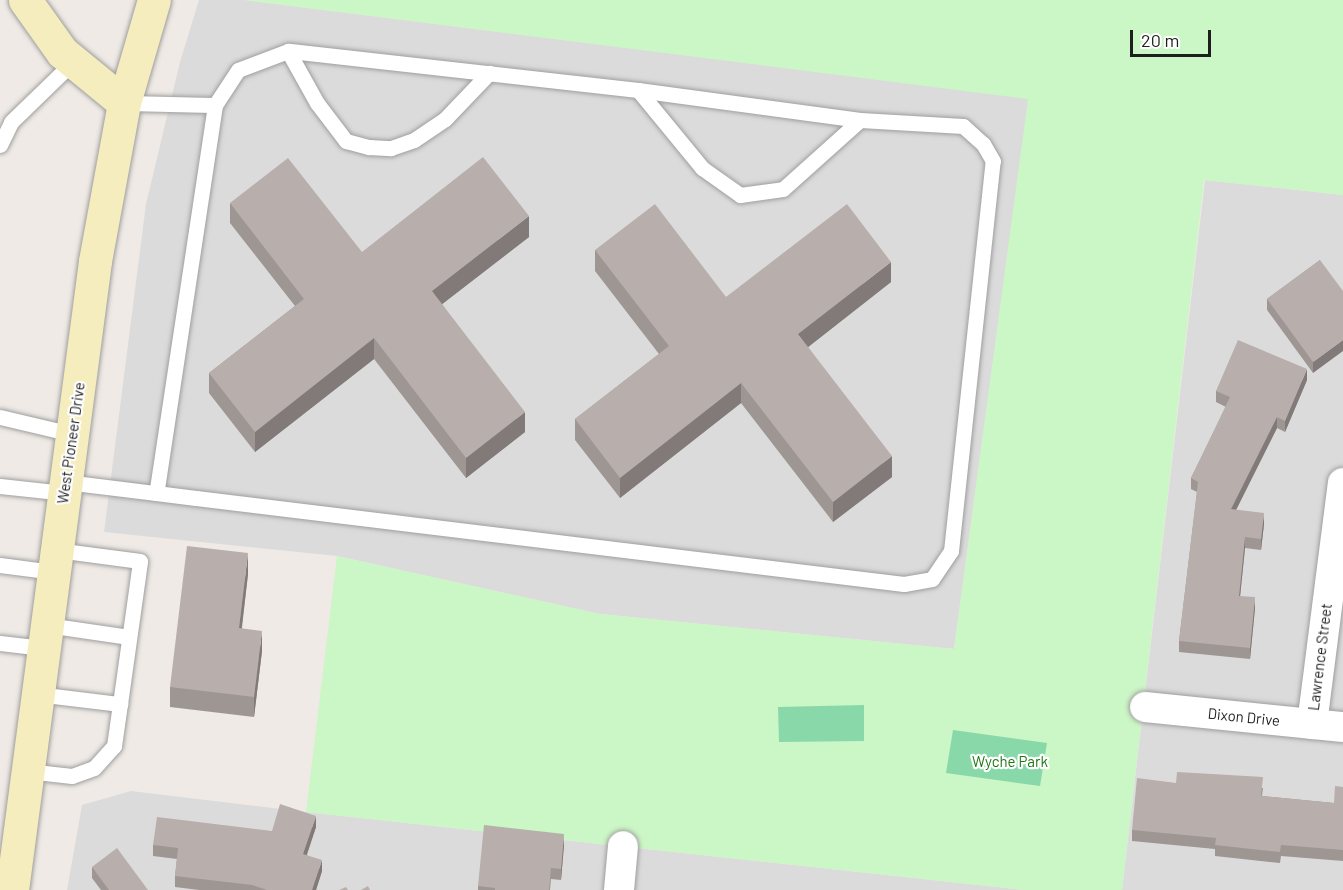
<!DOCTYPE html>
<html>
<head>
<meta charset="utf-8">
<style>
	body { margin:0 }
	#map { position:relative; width:1343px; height:890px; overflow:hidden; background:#efeae5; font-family:Barlow,sans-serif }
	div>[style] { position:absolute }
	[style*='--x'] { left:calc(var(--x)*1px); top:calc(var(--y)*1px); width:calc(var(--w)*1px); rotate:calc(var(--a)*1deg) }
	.residential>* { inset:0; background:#dcdbdc }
	.park>* { inset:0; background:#cbf6c5 }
	.pitch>* { inset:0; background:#89d8aa }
	.roads { filter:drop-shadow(0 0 2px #9f9f9f) drop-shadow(0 0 2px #9f9f9f) }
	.service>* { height:15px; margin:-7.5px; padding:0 7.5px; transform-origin:7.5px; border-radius:7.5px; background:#fff }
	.minor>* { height:30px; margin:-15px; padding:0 15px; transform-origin:15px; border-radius:15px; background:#fff }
	.secondary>* { height:33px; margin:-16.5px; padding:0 16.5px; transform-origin:16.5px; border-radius:16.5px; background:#f5edbd }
	.wall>* { inset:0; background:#9e9693 }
	.shaded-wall>* { inset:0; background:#817a78 }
	.building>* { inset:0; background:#b8aeab }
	span { translate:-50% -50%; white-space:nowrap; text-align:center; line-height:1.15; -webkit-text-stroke:4.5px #fff; paint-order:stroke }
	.street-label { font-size:15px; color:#1e1e1e }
	.park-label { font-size:15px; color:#1e7613 }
	.scale { position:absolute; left:1130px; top:30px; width:81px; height:27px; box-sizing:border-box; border:3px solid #1e1e1e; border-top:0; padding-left:8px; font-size:18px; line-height:21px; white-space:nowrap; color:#1e1e1e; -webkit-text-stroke:4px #fff; paint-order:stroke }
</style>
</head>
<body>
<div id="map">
	<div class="residential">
		<i style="clip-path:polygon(199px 0,245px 0,1029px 98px,954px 649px,600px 614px,337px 556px,104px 532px,146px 204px,180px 62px)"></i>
		<i style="clip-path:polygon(1205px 180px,1343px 195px,1343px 890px,1122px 890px)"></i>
		<i style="clip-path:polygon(131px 791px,306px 812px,1025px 890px,67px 890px,82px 805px)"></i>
	</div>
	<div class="park">
		<i style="clip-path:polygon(245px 0,1343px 0,1343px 195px,1204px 180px,1122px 890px,1025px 890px,306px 812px,337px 556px,600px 614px,954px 649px,1028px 99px)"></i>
	</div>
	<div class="pitch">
		<i style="clip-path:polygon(864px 705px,864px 741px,779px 742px,778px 707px)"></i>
		<i style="clip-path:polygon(953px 730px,1047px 743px,1040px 786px,946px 773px)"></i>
	</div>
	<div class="roads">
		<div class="service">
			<i style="--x:288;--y:51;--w:60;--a:60.9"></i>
			<i style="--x:317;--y:103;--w:48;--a:52.7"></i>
			<i style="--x:346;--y:141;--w:24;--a:15"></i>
			<i style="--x:369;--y:147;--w:22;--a:3"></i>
			<i style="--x:391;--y:148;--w:24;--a:-19"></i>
			<i style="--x:414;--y:140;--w:37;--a:-34"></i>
			<i style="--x:445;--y:119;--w:64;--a:-46.3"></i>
			<i style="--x:638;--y:90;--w:101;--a:50.6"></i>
			<i style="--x:702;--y:168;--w:47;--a:35.4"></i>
			<i style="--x:740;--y:195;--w:43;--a:-7.9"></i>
			<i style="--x:783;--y:189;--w:103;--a:-41.9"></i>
			<i style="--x:124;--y:103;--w:91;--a:1.3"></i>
			<i style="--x:0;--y:145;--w:25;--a:-64"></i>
			<i style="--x:11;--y:122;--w:86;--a:-44.1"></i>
			<i style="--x:0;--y:417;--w:74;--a:13.3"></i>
			<i style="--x:66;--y:482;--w:91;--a:7"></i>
			<i style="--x:156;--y:493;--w:40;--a:7.1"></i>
			<i style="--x:196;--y:498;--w:713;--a:6.93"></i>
			<i style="--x:904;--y:584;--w:28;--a:-10"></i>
			<i style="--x:932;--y:579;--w:34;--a:-56"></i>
			<i style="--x:951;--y:551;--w:392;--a:-83.9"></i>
			<i style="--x:993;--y:161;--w:20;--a:-120"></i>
			<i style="--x:983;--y:144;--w:27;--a:-138"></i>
			<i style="--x:963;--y:126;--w:103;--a:-176.7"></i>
			<i style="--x:860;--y:120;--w:224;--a:-172.3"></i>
			<i style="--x:638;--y:90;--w:352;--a:-173.6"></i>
			<i style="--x:288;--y:51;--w:53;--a:159.2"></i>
			<i style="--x:238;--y:70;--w:42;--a:123.3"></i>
			<i style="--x:215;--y:105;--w:392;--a:98.6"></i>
			<i style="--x:0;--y:486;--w:64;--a:6.2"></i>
			<i style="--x:0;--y:565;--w:53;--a:7.5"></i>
			<i style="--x:47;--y:625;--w:83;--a:8.3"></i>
			<i style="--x:0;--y:643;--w:43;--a:6.6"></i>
			<i style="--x:37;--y:694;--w:84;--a:6.9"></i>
			<i style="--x:120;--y:704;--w:144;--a:-82"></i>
			<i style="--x:140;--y:561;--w:85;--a:-172.5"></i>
			<i style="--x:27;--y:771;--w:45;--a:6.3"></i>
			<i style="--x:72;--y:776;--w:23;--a:-20"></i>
			<i style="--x:94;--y:768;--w:30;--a:-48"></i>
			<i style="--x:114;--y:746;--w:42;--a:-81.9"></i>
		</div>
		<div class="minor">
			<i style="--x:1145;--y:707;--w:199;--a:5.8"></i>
			<i style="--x:1312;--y:724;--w:243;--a:-82.7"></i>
			<i style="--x:619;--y:890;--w:44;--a:-84.8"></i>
		</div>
		<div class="secondary">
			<i style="--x:25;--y:0;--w:64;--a:54.6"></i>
			<i style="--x:62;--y:52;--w:80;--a:39.4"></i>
			<i style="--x:12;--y:890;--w:634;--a:-82.48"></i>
			<i style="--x:95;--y:261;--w:161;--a:-79.6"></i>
			<i style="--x:124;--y:103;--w:107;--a:-73.8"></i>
		</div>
	</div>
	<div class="wall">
		<i style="clip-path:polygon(230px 203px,362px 252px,529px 237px,442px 304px,525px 432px,466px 478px,374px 359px,255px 452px,209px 393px,209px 373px,295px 306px,230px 223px)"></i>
		<i style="clip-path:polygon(595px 250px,726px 297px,891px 282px,808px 347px,892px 477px,833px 522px,741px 403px,620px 498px,575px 440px,575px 419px,659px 354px,595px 271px)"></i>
		<i style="clip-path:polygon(1320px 260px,1313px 373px,1267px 310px,1267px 299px)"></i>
		<i style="clip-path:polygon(1307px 380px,1285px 432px,1277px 428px,1236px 510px,1264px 524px,1261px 550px,1245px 548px,1240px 596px,1255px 608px,1250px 659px,1179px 652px,1179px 641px,1197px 492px,1191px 489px,1191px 478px,1226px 407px,1216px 402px,1216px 391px)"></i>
		<i style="clip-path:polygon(248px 574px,242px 628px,262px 651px,254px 717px,170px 707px,170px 687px)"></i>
		<i style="clip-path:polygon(1176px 783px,1263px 788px,1262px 796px,1334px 803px,1343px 787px,1343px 861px,1281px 856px,1280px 863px,1215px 856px,1215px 849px,1132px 841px,1132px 830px)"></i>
		<i style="clip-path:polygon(316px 827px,307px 855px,322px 871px,316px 890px,199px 890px,175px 887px,175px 876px,177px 859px,153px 856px,153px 845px)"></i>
		<i style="clip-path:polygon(564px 845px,561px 880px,551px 879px,550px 890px,478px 890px,478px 886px)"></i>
		<i style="clip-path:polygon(92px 867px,148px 890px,101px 890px,92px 878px)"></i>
	</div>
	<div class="shaded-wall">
		<i style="clip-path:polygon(529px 216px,529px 237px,432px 312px,432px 291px)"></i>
		<i style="clip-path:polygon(891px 262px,891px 282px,798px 355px,798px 334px)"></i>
		<i style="clip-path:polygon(374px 338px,374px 359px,255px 452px,255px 432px)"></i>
		<i style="clip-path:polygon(1343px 340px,1343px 351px,1313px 373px,1313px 362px)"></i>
		<i style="clip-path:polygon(1307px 369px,1307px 380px,1285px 432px,1285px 421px)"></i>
		<i style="clip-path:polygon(741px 383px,741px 403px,620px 498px,620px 478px)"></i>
		<i style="clip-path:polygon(525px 412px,525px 432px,466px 478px,466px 458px)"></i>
		<i style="clip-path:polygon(1277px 417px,1277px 428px,1231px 520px,1231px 509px)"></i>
		<i style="clip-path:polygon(892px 456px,892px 477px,833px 522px,833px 502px)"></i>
		<i style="clip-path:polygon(1264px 513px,1264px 524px,1261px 550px,1261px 539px)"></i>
		<i style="clip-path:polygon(1245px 537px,1245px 548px,1239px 607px,1239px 596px)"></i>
		<i style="clip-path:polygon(248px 553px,248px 574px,239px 649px,239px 628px)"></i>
		<i style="clip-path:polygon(1255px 597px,1255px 608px,1250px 659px,1250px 648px)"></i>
		<i style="clip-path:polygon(262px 631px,262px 651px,254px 717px,254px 697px)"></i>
		<i style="clip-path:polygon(316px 816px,316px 827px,303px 865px,303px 854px)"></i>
		<i style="clip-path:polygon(564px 834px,564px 845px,561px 880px,561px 869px)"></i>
		<i style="clip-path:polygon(322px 860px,322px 871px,316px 890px,312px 890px)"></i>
	</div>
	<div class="building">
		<i style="clip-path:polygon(483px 157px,529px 216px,432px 291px,525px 412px,466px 458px,374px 338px,255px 432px,209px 373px,304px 299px,230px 203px,288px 158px,362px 252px)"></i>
		<i style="clip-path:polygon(655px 204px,726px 297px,847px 204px,891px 262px,798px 334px,892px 456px,833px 502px,741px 383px,620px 478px,575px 419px,669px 346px,595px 250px)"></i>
		<i style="clip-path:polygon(1320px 260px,1343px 291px,1343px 340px,1313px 362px,1267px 299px)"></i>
		<i style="clip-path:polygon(1238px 340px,1307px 369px,1285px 421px,1277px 417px,1231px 509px,1264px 513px,1261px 539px,1245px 537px,1239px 596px,1255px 597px,1250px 648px,1179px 641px,1198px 482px,1191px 478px,1230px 397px,1216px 391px)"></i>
		<i style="clip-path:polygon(187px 546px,248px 553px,239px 628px,262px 631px,254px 697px,170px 687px)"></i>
		<i style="clip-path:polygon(1177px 772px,1263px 777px,1261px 796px,1334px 803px,1335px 786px,1343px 787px,1343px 850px,1281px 845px,1280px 852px,1215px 845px,1216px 838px,1132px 830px,1137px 778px,1176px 783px)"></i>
		<i style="clip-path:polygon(280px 804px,316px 816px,303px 854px,322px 860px,312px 890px,267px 890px,252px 885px,175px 876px,178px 848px,153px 845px,157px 817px,272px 831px)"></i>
		<i style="clip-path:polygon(484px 825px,564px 834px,561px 869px,551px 868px,549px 890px,495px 890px,495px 888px,478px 886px)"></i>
		<i style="clip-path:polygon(117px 848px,148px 890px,109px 890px,92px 867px)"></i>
		<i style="clip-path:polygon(368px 886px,370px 890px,361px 890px)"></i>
		<i style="clip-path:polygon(346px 887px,348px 890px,339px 890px)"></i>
	</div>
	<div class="street-label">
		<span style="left:71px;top:443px;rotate:-82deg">West Pioneer Drive</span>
		<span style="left:1320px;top:657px;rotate:-83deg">Lawrence Street</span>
		<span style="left:1244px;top:717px;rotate:6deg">Dixon Drive</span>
	</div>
	<div class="park-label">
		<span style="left:1010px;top:762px">Wyche Park</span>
	</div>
	<div class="scale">20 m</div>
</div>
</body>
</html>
